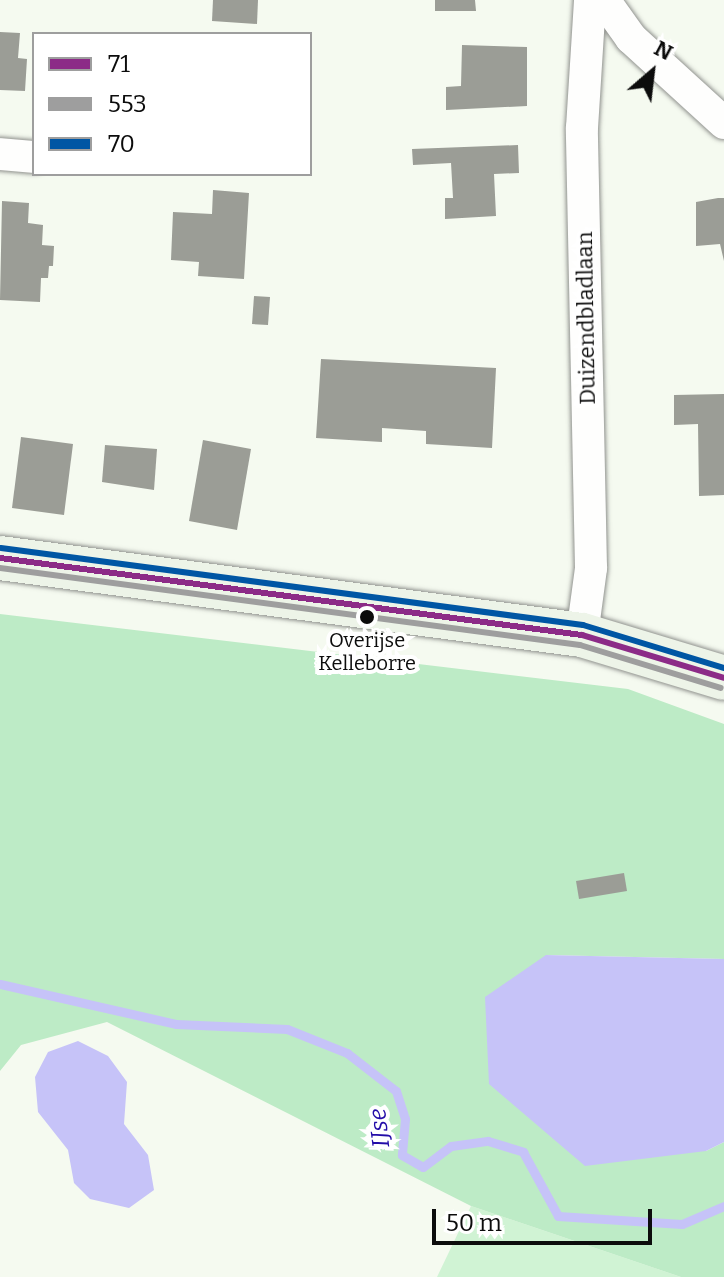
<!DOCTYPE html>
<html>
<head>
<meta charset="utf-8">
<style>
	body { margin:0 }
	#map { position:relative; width:724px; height:1277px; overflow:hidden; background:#f5faf0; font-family:Bitter,serif }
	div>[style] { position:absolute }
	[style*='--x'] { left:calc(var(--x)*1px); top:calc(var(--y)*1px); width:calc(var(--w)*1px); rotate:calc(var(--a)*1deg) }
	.green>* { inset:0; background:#d0f3d4 }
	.forest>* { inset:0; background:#bdebc6 }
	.water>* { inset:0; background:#c6c3f8 }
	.stream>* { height:9px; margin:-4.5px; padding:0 4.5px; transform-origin:4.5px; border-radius:4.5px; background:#c6c3f8 }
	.building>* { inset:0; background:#9b9d96 }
	.roads { filter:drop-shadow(0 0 2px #91938f) drop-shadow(0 0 2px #91938f) }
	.street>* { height:32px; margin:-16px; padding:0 16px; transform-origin:16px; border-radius:16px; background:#fefefd }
	.secondary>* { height:44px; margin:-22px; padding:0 22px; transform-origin:22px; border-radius:22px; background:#edf4e8 }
	.bus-1>* { height:6px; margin:-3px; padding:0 3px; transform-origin:3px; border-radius:3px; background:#8c2b87 }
	.bus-2>* { height:6px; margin:-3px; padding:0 3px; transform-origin:3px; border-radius:3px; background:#9e9e9e }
	.bus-3>* { height:6px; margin:-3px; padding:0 3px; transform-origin:3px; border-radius:3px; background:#0056a4 }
	.dots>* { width:22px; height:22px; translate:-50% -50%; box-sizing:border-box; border:4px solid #fff; border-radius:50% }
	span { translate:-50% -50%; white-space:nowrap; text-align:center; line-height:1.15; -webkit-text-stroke:8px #fff; paint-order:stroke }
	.bus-label { font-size:20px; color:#0c0c0c }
	.street-label { font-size:22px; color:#0c0c0c }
	.water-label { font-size:24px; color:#230ca8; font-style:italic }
	.legend { position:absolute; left:32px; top:32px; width:280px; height:144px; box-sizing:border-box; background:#fff; border:2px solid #9e9e9e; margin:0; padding:10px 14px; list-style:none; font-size:24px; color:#0c0c0c }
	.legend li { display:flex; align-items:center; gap:16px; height:40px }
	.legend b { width:40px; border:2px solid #9e9e9e }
	.north { position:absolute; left:612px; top:32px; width:80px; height:80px; -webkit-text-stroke:6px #fff; paint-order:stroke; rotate:28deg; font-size:22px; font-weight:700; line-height:32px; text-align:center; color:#0c0c0c }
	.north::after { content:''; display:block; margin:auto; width:28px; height:36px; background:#0c0c0c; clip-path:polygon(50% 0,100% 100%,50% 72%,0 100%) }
	.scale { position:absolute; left:432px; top:1209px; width:220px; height:36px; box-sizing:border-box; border:4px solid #0c0c0c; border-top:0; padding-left:10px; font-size:24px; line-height:28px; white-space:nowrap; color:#0c0c0c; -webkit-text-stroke:6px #fff; paint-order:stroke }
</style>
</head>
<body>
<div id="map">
	<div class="green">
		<i style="clip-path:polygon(471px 1206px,681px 1277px,437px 1277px)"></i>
	</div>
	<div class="forest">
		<i style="clip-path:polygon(0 614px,628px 689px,724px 724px,724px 959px,546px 955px,706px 1151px,724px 1142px,724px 1277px,681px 1277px,471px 1206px,107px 1022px,21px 1045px,0 1071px)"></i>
	</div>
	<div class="water">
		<i style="clip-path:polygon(546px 955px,724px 959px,724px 1142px,706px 1151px,585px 1166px,489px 1084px,485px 997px)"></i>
		<i style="clip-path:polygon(78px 1041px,108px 1056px,127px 1082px,124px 1124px,148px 1155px,154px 1190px,129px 1208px,90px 1199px,74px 1183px,68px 1150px,38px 1112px,35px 1077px,48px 1052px)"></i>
	</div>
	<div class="stream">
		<i style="--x:0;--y:984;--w:180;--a:12.8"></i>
		<i style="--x:176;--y:1024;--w:111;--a:2.6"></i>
		<i style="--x:287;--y:1029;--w:65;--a:21.8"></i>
		<i style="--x:347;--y:1053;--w:62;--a:37.8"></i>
		<i style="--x:396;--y:1091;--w:29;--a:72"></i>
		<i style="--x:405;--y:1119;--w:36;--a:95"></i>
		<i style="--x:402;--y:1155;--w:24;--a:30"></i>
		<i style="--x:423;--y:1167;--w:35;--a:-37"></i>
		<i style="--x:451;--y:1146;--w:37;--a:-8"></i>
		<i style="--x:488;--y:1141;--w:37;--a:17"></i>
		<i style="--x:523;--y:1152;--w:73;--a:61.3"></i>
		<i style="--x:558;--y:1216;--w:124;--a:3.7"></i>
		<i style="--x:682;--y:1224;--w:46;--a:-23.2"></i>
	</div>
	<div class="building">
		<i style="clip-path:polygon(213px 0,258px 0,257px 24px,212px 21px)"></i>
		<i style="clip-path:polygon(435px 0,475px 0,476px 11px,435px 11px)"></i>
		<i style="clip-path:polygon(0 32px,20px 33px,18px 58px,27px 59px,25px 91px,0 90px)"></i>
		<i style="clip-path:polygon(462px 45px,527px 47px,527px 106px,446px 110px,446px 87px,461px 86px)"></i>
		<i style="clip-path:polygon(518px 145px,519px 173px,494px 174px,496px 216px,445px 219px,445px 198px,453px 198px,451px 163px,413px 165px,412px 149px)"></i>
		<i style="clip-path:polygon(213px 190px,249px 193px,244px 279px,198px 276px,199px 262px,171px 260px,173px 212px,212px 214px)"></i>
		<i style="clip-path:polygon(718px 198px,724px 198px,724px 261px,720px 244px,696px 246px,696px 202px)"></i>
		<i style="clip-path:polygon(2px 201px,29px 203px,28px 223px,43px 225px,42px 245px,54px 246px,53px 266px,49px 266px,48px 278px,41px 278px,40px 302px,0 300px)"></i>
		<i style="clip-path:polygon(254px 296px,270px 297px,268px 325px,252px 324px)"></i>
		<i style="clip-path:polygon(321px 359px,496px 368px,492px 448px,426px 444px,426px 431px,382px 428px,382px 442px,316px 438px)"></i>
		<i style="clip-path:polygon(724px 394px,724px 495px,699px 496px,698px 424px,674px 425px,674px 395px)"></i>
		<i style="clip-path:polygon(21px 437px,73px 444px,64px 515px,12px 508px)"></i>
		<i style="clip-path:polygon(203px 440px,251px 449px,237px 530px,189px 521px)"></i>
		<i style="clip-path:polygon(105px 445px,157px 449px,154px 490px,102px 482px)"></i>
		<i style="clip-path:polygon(624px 873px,627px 891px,579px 899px,576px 881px)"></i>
	</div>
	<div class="roads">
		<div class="street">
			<i style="--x:604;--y:0;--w:47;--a:54.6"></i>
			<i style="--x:631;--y:38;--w:126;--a:42.4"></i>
			<i style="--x:0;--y:154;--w:34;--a:5"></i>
			<i style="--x:582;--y:635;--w:68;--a:-82.3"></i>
			<i style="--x:591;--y:568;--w:440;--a:-91.2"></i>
			<i style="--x:582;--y:128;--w:128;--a:-86.4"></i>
		</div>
		<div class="secondary">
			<i style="--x:0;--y:558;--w:587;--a:7.54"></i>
			<i style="--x:582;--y:635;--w:148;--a:16.8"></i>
		</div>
	</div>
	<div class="bus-1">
		<i style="--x:0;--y:558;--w:587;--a:7.54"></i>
		<i style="--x:582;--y:635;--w:148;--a:16.8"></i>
	</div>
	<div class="bus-2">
		<i style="--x:0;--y:568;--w:585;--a:7.56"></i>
		<i style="--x:580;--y:645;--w:147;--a:17"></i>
	</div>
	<div class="bus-3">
		<i style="--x:1;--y:548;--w:587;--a:7.54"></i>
		<i style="--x:583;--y:625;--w:147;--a:17"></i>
	</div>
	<div class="dots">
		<i style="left:367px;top:617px;background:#0c0c0c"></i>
	</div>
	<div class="bus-label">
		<span style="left:367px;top:652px">Overijse<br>Kelleborre</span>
	</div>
	<div class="street-label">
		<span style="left:586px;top:318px;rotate:-91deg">Duizendbladlaan</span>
	</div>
	<div class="water-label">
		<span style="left:380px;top:1128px;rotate:-96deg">IJse</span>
	</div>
	<ul class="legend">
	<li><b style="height:10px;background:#8c2b87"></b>71</li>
	<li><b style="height:10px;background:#9e9e9e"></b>553</li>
	<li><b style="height:10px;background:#0056a4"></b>70</li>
	</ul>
	<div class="north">N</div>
	<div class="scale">50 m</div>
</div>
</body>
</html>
